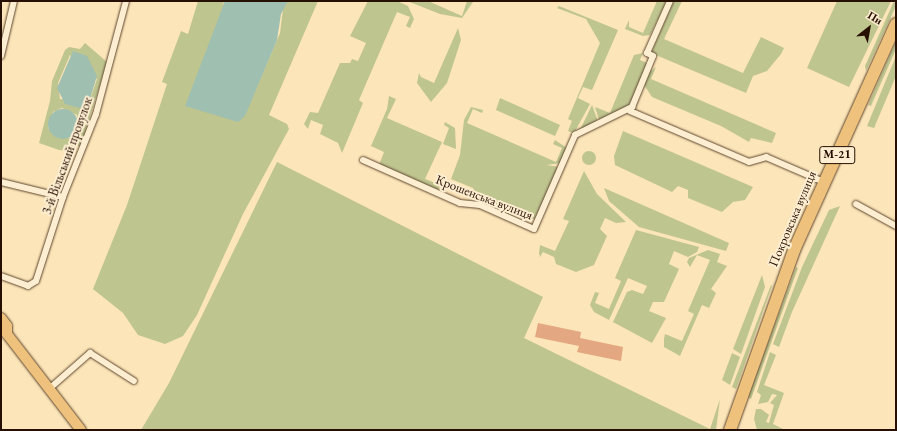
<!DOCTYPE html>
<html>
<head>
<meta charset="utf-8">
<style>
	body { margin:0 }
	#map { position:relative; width:897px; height:431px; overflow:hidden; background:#fce5b8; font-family:"EB Garamond",serif }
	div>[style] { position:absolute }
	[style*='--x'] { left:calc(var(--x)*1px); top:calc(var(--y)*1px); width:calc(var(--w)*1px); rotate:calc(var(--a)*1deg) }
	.green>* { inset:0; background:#bfc58f }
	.round { border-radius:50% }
	.water>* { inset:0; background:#9fbfb1 }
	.building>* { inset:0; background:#e3a781 }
	.roads { filter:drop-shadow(0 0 1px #5c442e) drop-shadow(0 0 1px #5c442e) }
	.street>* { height:6px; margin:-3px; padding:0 3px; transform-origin:3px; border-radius:3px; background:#fdeed1 }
	.primary>* { height:10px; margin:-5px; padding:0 5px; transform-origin:5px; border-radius:5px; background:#eec27c }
	.highway>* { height:12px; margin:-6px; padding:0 6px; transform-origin:6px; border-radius:6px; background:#eec27c }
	span { translate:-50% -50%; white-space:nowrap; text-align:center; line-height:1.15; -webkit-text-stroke:4px #fdeed1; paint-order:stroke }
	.shield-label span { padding:1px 3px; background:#fdeed1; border:1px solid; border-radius:3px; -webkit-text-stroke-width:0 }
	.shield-label { font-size:12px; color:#270f00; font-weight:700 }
	.street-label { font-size:13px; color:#270f00 }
	.frame { position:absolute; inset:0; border:2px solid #270f00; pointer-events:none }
	.north { position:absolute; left:849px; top:8px; width:40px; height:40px; -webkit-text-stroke:3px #fdeed1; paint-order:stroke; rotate:31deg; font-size:11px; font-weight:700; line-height:16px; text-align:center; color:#270f00 }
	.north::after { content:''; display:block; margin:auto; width:14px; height:18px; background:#270f00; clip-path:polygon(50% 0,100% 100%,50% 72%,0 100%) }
</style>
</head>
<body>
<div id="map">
	<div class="green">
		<i style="clip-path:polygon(198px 1px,225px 1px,221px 6px,225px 2px,250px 103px,280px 33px,283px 9px,288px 1px,318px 1px,269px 115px,287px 124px,289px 129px,243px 214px,197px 315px,183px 336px,165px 344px,138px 335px,123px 313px,93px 289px,127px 205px,167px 84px,162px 82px,181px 31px,188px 34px)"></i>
		<i style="clip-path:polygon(368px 1px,397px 1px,408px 6px,414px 19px,410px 28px,406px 26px,410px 17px,397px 12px,359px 100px,363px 103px,342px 153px,338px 143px,320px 134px,323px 125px,311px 120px,308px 129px,304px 124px,310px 112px,318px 113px,340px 63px,350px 63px,352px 59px,358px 61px,366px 43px,350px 36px)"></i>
		<i style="clip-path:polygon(407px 1px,428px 1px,462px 16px,467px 1px,473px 2px,462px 18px,440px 14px)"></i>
		<i style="clip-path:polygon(657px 1px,667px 1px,650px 35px,643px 36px,625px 29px,629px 20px,629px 27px,643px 33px)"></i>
		<i style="clip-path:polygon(674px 1px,682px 1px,664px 39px,743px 73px,761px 37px,784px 48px,781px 54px,767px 71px,753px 76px,746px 93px,651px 53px)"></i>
		<i style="clip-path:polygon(837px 1px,891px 1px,849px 87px,807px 68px)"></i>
		<i style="clip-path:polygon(894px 1px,896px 6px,866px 71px,865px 66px)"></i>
		<i style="clip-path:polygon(559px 6px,618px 30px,592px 90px,583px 87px,578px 98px,590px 104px,574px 133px,568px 131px,572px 121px,568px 119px,600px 43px,586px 19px,557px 8px)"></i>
		<i style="clip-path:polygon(458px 28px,461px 40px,447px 83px,431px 102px,417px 83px,419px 73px,421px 77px,434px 83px)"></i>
		<i style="clip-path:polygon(896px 41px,896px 49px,871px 106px,868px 105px)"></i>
		<i style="clip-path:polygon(evenodd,85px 43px,107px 62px,81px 146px,71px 146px,70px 151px,59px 150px,39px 143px,50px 101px,52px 81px,65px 50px,69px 47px,80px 49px,85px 43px,70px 55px,97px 79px,89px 102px,60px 99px,58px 83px,70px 55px,85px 43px,62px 108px,77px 115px,77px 127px,70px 138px,61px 138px,48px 128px,53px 112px,62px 108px)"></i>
		<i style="clip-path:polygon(643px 53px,640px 60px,647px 63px,628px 111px,600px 123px,595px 107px,610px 113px,634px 55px)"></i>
		<i style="clip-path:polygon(896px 56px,896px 76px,874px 128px,867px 126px)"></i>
		<i style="clip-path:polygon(656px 67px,651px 79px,776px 133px,772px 143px,751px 138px,749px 142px,721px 126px,652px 97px,644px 85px,648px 73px)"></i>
		<i style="clip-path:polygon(389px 96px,396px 99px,387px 118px,442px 142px,425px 179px,438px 184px,441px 177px,444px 179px,438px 190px,379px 165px,384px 152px,371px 146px,387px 109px)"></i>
		<i style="clip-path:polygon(500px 98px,560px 125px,555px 136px,496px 110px)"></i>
		<i style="clip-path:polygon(592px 105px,599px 124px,579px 132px)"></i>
		<i style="clip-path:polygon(471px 107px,483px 110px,482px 113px,473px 109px,467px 123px,556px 162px,562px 148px,553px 144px,555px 140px,567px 148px,560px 163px,547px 165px,559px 167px,536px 220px,515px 211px,512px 217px,481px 204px,473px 188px,451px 179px,460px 155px,464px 120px)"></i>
		<i style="clip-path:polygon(445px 122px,455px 128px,456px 149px,443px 144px,449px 128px,444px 125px)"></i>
		<i style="clip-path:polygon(623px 131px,753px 187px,745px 200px,733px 202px,722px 212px,688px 198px,688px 190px,678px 186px,672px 192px,615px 165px,614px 156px)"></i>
		<i class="round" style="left:582px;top:151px;width:14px;height:14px"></i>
		<i style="clip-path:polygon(277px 162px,543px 297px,524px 338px,710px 429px,720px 399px,716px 430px,141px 430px,169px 383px)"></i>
		<i style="clip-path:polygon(584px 171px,597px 194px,626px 222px,616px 223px,605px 218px,600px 229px,607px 236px,594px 265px,576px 272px,556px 264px,554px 257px,543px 252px,540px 257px,539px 253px,540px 245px,555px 251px,569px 221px,563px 219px)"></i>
		<i style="clip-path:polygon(604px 188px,729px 243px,726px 251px,639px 227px,609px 201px)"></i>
		<i style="clip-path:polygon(840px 206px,792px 312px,779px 347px,773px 344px,802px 267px,829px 210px)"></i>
		<i style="clip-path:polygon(636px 230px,699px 247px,697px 252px,688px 257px,674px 251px,669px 264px,679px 269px,664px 302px,653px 302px,649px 311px,666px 318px,652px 343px,613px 322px,627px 292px,632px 290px,643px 294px,647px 286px,628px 278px,609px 320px,594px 312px,590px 305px,595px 292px,599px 293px,595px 303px,609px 309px,621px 281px,615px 278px)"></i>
		<i style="clip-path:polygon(708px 250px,720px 254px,717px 262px,727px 266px,711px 289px,716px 293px,709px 308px,702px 305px,680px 356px,664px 347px,664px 339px,665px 334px,682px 341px,694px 314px,688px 311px,710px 260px,697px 255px,690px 267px,687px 262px,689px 258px)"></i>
		<i style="clip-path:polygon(796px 267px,798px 268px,751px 399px,748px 397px)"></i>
		<i style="clip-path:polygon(762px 275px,765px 287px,741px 354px,733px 349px)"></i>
		<i style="clip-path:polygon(771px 285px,772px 286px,736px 389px,732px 387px)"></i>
		<i style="clip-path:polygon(770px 352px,776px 355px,764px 385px,784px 393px,773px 424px,785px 430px,757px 430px,754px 419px,756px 409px,761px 409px,769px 415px,766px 422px,769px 423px,774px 405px,770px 403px,777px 395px,772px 394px,768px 402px,758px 404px,761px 395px,757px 392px)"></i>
		<i style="clip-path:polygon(732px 353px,740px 357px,730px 385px,722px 380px)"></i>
	</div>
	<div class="water">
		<i style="clip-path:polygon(225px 1px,288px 1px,281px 14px,277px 40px,245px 116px,238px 122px,185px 106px)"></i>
		<i style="clip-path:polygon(73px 51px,87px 56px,97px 76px,89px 102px,80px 108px,65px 104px,57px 88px)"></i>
		<i class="round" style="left:48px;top:109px;width:30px;height:30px"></i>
	</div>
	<div class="building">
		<i style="clip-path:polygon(538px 323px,581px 332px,580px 338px,623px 347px,621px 361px,577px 352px,579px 346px,535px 337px)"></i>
	</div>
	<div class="roads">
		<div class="street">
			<i style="--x:1;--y:56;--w:57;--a:-76.7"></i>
			<i style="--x:630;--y:111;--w:129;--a:23.2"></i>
			<i style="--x:749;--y:162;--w:18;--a:-16"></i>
			<i style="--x:766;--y:157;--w:63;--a:23.3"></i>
			<i style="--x:363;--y:160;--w:106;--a:23.9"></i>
			<i style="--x:460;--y:203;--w:20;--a:6"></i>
			<i style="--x:480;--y:205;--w:59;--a:24"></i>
			<i style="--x:534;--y:229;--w:103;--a:-66.4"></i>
			<i style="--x:575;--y:135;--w:64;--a:-26.2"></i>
			<i style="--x:632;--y:107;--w:55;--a:-67.6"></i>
			<i style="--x:653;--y:56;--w:7;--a:-153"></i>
			<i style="--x:647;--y:53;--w:57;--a:-66.1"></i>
			<i style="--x:1;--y:182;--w:64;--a:13.6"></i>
			<i style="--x:856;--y:204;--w:46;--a:28.8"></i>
			<i style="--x:1;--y:276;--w:29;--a:20"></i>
			<i style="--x:28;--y:286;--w:9;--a:-32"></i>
			<i style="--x:36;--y:281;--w:88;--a:-72.2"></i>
			<i style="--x:63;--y:197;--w:89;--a:-68.3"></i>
			<i style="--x:96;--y:114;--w:117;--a:-75.1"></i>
			<i style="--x:49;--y:389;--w:55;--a:-41.3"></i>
			<i style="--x:90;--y:353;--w:52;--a:32.5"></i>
		</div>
		<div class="primary">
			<i style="--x:1;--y:318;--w:10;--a:53"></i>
			<i style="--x:7;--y:326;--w:8;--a:90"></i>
			<i style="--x:7;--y:334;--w:121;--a:52.4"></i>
		</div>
		<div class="highway">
			<i style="--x:730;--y:430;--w:191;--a:-70.4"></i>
			<i style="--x:794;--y:250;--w:248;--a:-65.7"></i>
		</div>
	</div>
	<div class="shield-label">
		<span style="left:837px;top:155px">М-21</span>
	</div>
	<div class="street-label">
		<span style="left:68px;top:156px;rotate:-70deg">3-й Вільський провулок</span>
		<span style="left:484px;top:198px;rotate:21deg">Крошенська вулиця</span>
		<span style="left:793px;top:219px;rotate:-67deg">Покровська вулиця</span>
	</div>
	<div class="frame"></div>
	<div class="north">Пн</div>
</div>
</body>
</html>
